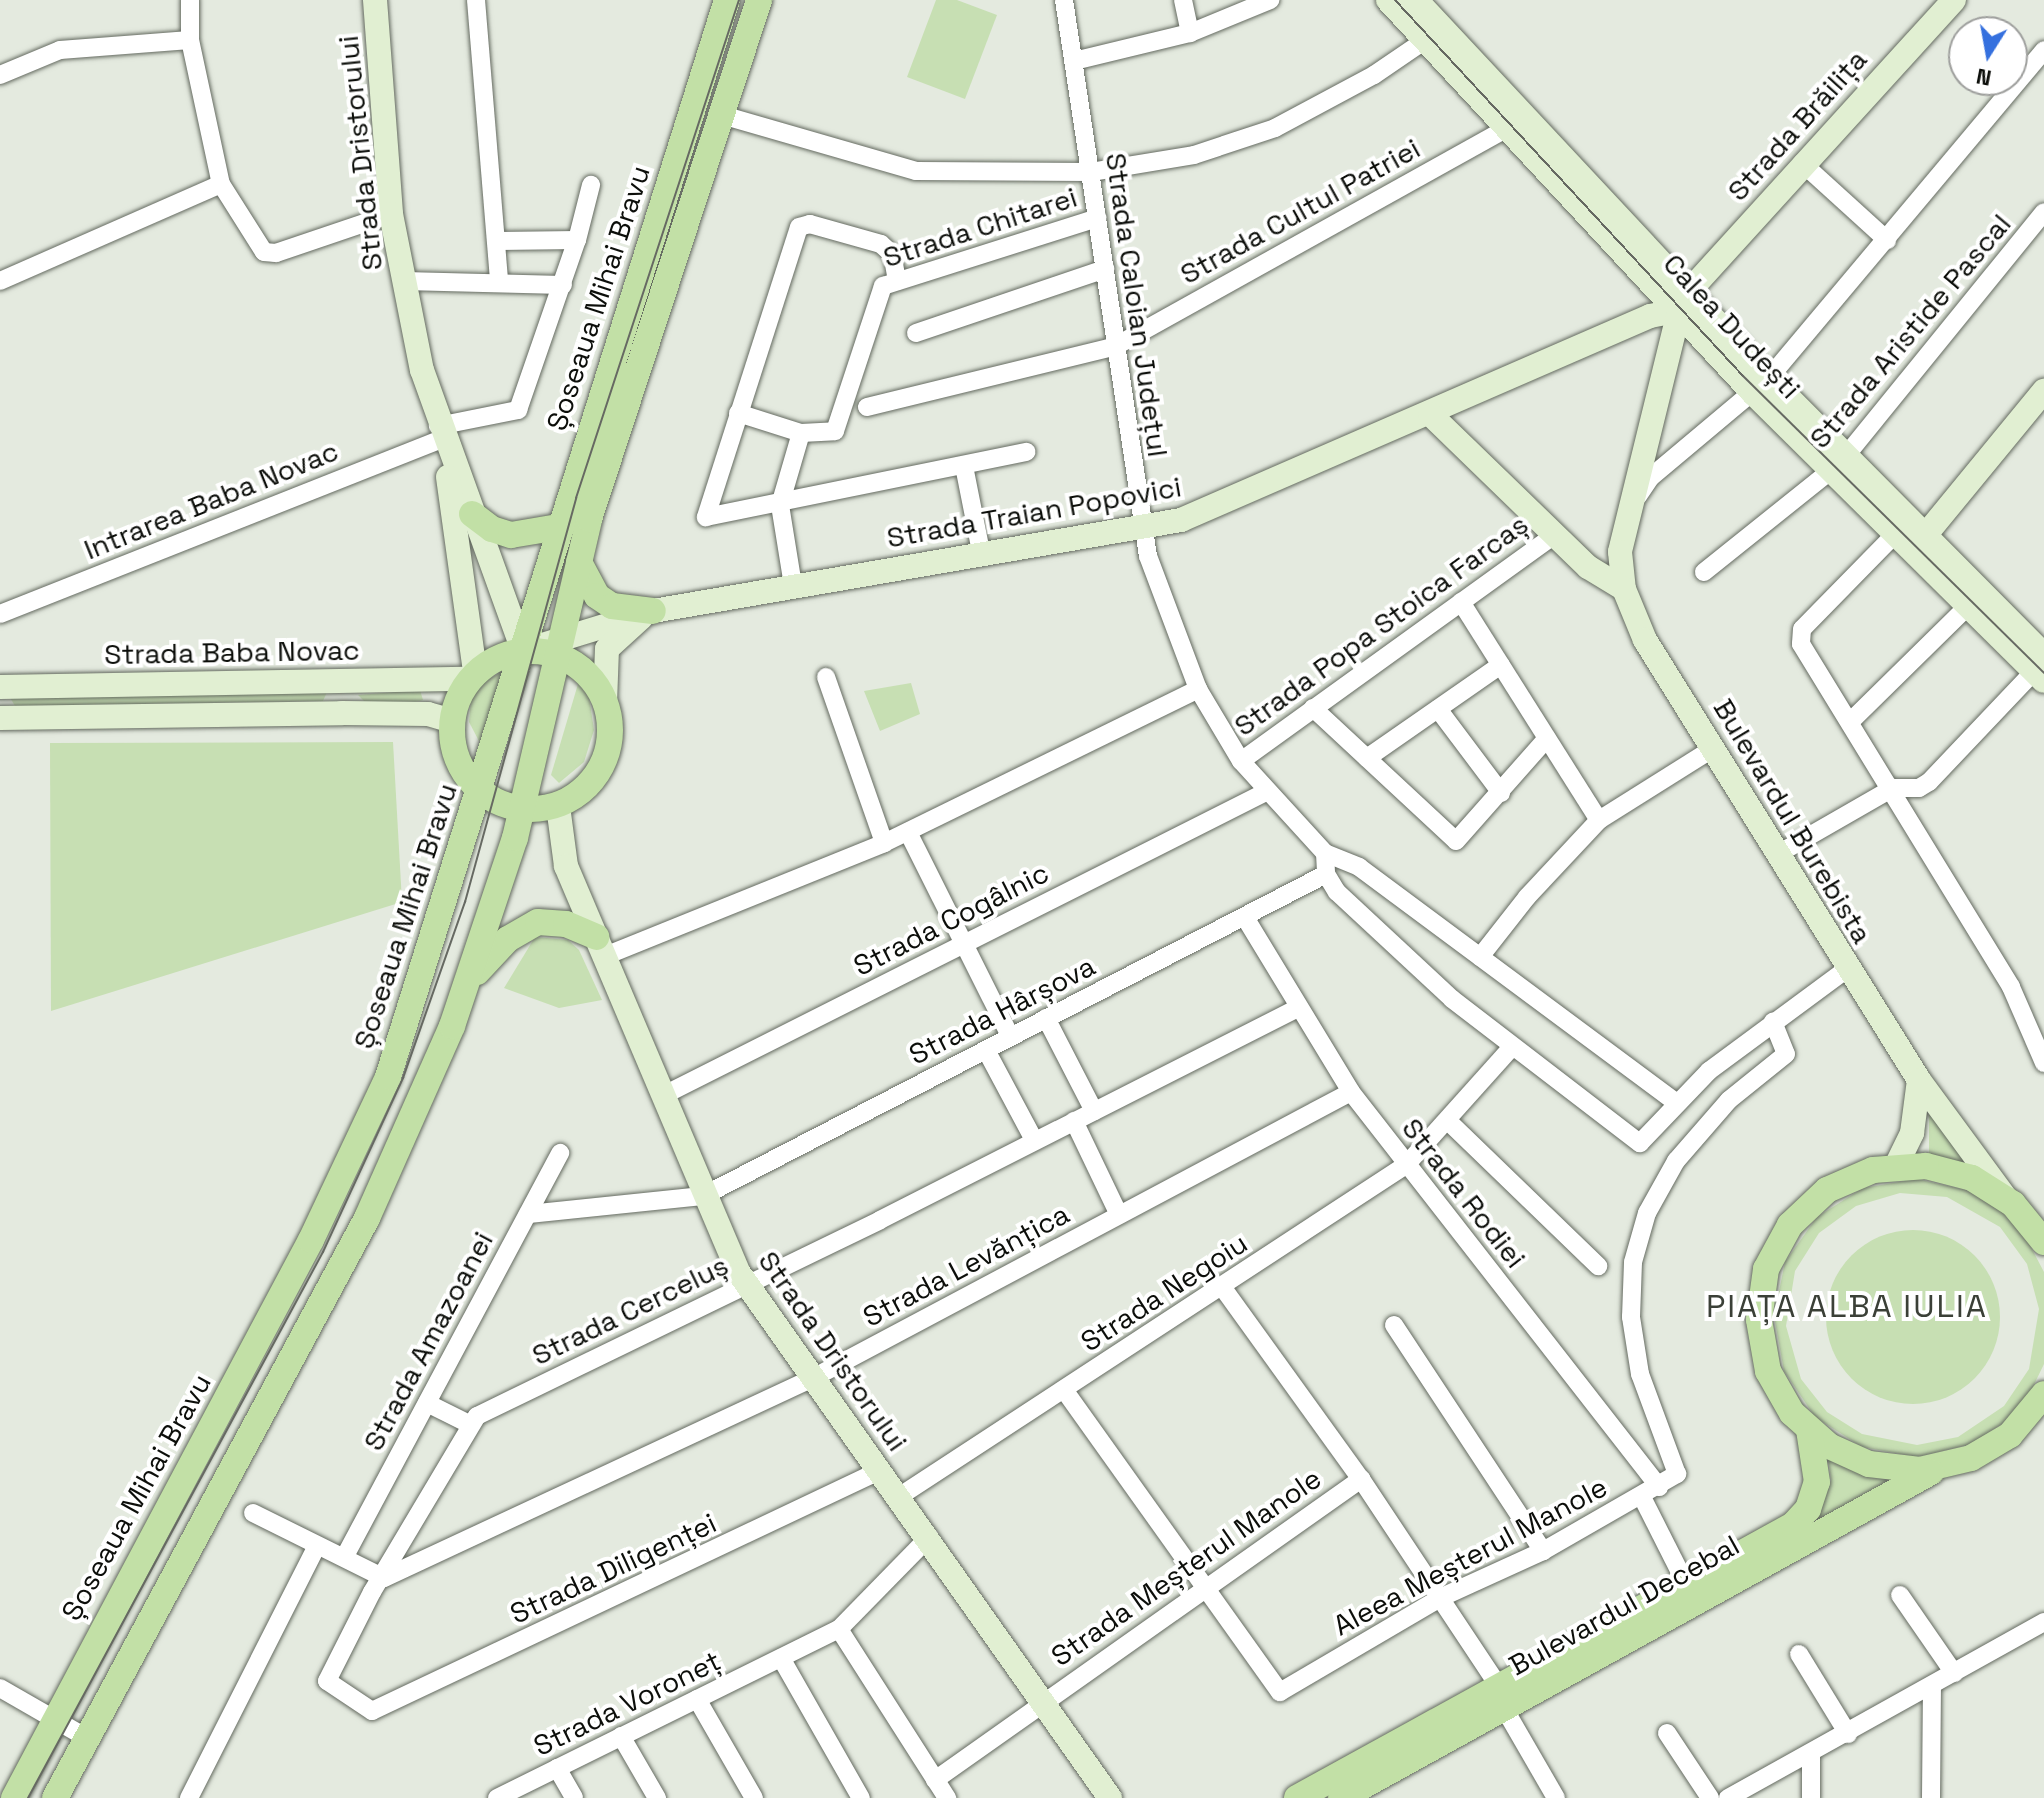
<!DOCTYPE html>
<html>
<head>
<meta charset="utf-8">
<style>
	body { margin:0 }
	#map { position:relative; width:2044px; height:1798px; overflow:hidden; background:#e4eadf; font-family:"Space Grotesk",sans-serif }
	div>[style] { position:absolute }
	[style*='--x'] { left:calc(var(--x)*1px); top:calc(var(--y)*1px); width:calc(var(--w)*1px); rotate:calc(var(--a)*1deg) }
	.green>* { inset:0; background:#c7dfb3 }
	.round { border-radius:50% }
	.roads { filter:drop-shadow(0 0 2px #646a60) drop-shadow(0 0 2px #646a60) }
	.street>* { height:18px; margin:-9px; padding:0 9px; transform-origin:9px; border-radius:9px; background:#fff }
	.secondary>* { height:24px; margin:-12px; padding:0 12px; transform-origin:12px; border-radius:12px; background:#e1efd2 }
	.primary>* { height:26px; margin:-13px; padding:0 13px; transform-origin:13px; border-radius:13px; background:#c2e0a6 }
	.primary>.ring { margin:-13px; padding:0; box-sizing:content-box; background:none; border:26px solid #c2e0a6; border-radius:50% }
	.tram>* { height:2px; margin:-1px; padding:0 1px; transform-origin:1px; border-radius:1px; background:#666962 }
	span { translate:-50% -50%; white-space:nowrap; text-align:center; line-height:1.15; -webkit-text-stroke:8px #fff; paint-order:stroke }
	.street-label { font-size:28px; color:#0c0e0a }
	.quarter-label { font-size:32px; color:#3b4037; letter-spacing:2px }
	.north { position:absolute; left:1948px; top:16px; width:80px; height:80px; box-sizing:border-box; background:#fff; border:2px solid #9e9f9d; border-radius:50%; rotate:191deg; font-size:22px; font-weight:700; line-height:32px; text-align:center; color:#0c0e0a }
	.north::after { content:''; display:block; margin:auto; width:28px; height:36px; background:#3570de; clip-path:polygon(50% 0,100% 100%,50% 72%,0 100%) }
</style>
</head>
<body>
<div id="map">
	<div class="green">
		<i style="clip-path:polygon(936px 0,957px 0,997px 15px,965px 99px,907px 77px)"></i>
		<i style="clip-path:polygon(507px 670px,480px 743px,469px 722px,471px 699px,482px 682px)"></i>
		<i style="clip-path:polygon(911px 683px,920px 714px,880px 731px,864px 691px)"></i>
		<i style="clip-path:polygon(578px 684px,589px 697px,594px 730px,584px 762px,559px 783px,551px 775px)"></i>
		<i style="clip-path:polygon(420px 690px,423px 700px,412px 703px,364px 701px,358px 695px)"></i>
		<i style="clip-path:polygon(327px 692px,323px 701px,15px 706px,9px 696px)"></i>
		<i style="clip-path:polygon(393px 742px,402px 902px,51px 1011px,50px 743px)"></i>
		<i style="clip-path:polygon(535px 937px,568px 940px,579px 950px,602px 1000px,559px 1008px,504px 988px)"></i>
		<i style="clip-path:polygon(1929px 1098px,1970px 1165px,1929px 1155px)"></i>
		<i style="clip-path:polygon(evenodd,1917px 1179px,1970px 1191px,2001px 1211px,2026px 1238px,2044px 1272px,2044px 1364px,2030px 1393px,2006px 1421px,1971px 1444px,1917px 1457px,1862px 1447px,1815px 1417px,1784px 1371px,1774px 1316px,1785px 1262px,1817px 1217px,1863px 1188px,1917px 1179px,1900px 1193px,1947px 1197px,2000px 1227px,2027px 1264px,2039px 1309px,2029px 1369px,2004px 1406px,1958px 1437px,1917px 1445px,1862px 1434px,1827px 1412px,1801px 1379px,1786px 1326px,1795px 1271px,1819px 1233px,1856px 1206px,1900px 1193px)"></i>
		<i class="round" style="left:1826px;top:1230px;width:174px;height:174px"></i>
		<i style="clip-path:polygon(1828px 1456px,1872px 1476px,1889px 1481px,1820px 1521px,1817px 1517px,1831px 1480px)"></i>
	</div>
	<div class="roads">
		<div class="street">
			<i style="--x:190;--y:0;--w:40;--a:90"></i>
			<i style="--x:190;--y:40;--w:147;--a:77.9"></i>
			<i style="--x:221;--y:184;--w:80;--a:57.7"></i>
			<i style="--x:264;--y:252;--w:12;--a:5"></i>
			<i style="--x:276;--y:253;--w:121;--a:-18.7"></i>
			<i style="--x:476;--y:0;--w:282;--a:85.3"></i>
			<i style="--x:1064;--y:0;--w:562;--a:81.41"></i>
			<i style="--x:1148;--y:556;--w:142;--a:69.4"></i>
			<i style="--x:1198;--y:689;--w:84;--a:59.2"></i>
			<i style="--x:1241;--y:761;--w:125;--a:47.6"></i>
			<i style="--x:1325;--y:853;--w:21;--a:87"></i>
			<i style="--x:1326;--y:874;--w:21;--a:59"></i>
			<i style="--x:1337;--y:892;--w:157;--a:42.9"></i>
			<i style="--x:1452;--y:999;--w:237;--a:37.5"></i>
			<i style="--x:1640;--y:1143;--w:100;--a:-46.2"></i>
			<i style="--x:1709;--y:1071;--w:173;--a:-36.5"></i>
			<i style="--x:1183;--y:0;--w:34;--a:78"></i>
			<i style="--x:1074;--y:61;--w:119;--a:-13.6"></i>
			<i style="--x:1190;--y:33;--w:87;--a:-22.4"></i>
			<i style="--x:0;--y:75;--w:65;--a:-22.6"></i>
			<i style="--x:60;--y:50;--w:130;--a:-4.4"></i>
			<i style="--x:722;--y:115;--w:202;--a:16.1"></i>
			<i style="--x:916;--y:171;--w:175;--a:0.3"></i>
			<i style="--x:1091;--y:172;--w:104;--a:-9.4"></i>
			<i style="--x:1194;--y:155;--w:85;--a:-18.4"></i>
			<i style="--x:1275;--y:128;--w:112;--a:-28.2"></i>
			<i style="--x:1374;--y:75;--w:73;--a:-34.3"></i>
			<i style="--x:1802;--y:163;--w:115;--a:42.2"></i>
			<i style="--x:498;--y:241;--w:79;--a:-0.7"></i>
			<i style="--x:0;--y:281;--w:241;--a:-23.7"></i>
			<i style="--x:404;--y:281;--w:159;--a:1.4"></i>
			<i style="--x:897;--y:281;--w:27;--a:-100"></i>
			<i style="--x:892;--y:254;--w:15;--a:-138"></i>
			<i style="--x:881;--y:244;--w:74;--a:-164.3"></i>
			<i style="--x:810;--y:224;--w:11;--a:165"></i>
			<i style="--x:799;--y:227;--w:305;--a:107.8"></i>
			<i style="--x:706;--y:517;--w:327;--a:-11.5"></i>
			<i style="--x:916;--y:333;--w:200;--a:-18.7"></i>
			<i style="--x:867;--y:407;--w:254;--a:-13.7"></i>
			<i style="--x:1114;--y:347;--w:462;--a:-29.1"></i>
			<i style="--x:738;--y:413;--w:66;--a:17.6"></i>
			<i style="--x:801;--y:433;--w:75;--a:106.3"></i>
			<i style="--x:780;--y:505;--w:81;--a:80.8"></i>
			<i style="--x:438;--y:426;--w:82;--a:-11.3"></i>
			<i style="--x:518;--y:410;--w:180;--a:-70.9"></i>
			<i style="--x:577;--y:240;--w:57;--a:-75.7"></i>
			<i style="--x:801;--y:433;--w:34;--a:-3"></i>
			<i style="--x:835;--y:431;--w:153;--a:-71.7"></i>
			<i style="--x:883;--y:286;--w:225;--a:-17.6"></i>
			<i style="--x:964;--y:466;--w:88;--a:78.8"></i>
			<i style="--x:1638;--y:496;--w:23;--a:-56"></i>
			<i style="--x:1651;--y:477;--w:154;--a:-40"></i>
			<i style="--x:1769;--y:378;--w:428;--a:-50"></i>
			<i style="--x:1903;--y:526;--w:144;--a:134.4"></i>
			<i style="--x:1802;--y:629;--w:15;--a:94"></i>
			<i style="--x:1801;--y:644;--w:402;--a:58.5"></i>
			<i style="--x:2011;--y:987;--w:83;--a:66.5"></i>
			<i style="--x:1704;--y:572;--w:174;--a:-38.7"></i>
			<i style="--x:1840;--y:463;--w:323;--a:-50.9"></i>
			<i style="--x:1461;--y:602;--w:258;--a:57.7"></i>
			<i style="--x:0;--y:614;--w:476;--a:-21.6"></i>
			<i style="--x:826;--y:677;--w:176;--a:70.7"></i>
			<i style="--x:1313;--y:708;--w:195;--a:42.9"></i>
			<i style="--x:1456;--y:841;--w:137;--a:-48.5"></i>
			<i style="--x:1438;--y:709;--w:105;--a:53.1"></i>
			<i style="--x:1852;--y:720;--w:174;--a:-44.5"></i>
			<i style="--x:1367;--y:758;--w:163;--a:-34.8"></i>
			<i style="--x:1241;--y:761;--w:386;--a:-35.8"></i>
			<i style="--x:908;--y:832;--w:228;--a:63.4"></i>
			<i style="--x:1325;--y:853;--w:37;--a:22"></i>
			<i style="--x:1359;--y:867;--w:395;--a:36.6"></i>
			<i style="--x:1778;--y:854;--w:133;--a:-29.9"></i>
			<i style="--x:1893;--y:788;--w:26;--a:0"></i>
			<i style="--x:1919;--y:788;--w:12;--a:-31"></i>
			<i style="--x:1929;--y:782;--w:164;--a:-46.5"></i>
			<i style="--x:1246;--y:919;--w:202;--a:58.7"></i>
			<i style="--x:1351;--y:1092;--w:501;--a:52.05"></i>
			<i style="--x:605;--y:956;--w:301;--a:-22"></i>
			<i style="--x:884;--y:843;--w:350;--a:-26.1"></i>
			<i style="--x:1480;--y:957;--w:76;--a:-51.9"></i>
			<i style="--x:1527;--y:897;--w:105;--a:-46.9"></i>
			<i style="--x:1599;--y:820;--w:136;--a:-32.1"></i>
			<i style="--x:1046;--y:1018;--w:105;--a:62.7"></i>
			<i style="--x:986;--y:1050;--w:102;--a:61.9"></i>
			<i style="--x:662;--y:1096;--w:676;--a:-26.72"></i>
			<i style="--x:1074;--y:1121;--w:104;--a:64.4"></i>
			<i style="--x:1448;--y:1121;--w:209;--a:44"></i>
			<i style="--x:528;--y:1214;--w:176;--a:-5.9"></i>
			<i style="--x:703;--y:1196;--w:701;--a:-27.33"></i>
			<i style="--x:1223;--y:1288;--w:236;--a:54.2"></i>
			<i style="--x:1361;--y:1479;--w:251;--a:56.4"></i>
			<i style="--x:1394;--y:1325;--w:271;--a:56.6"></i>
			<i style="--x:1065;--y:1391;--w:370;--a:54.5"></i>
			<i style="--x:1280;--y:1692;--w:188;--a:-30.4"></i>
			<i style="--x:1442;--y:1597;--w:111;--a:-24.5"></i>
			<i style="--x:1543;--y:1551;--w:155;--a:-29.9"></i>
			<i style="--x:1677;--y:1474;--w:107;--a:-110.3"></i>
			<i style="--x:1640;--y:1374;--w:58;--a:-99"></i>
			<i style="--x:1631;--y:1317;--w:55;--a:-87.9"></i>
			<i style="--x:1633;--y:1262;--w:51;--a:-74.1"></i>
			<i style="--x:1647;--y:1213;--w:60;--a:-60.9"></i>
			<i style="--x:1676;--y:1161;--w:81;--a:-49"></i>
			<i style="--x:1729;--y:1100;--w:73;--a:-38.9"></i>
			<i style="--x:1786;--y:1054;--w:35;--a:-112"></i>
			<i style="--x:427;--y:1403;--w:47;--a:26.6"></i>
			<i style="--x:881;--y:1470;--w:563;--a:154.66"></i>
			<i style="--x:372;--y:1711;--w:54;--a:-146.3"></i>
			<i style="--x:327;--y:1681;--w:100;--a:-63.2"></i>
			<i style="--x:372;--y:1592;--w:205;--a:-59.2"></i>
			<i style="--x:477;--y:1416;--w:448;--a:-25.9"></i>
			<i style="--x:880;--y:1220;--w:468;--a:-26.9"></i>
			<i style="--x:900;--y:1496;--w:605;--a:-33.19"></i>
			<i style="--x:1406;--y:1165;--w:157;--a:-48.1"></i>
			<i style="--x:1642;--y:1497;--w:100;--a:63.2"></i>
			<i style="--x:253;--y:1513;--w:146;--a:26.4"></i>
			<i style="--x:384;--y:1578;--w:473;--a:-25"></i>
			<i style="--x:813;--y:1378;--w:609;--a:-28"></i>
			<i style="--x:345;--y:1556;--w:457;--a:-61.9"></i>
			<i style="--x:1900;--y:1595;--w:95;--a:55.3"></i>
			<i style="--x:839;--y:1629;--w:201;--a:57.4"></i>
			<i style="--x:1799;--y:1654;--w:94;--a:58.5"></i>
			<i style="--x:781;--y:1658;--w:161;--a:60.3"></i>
			<i style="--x:0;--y:1688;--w:100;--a:29.9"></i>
			<i style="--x:697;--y:1699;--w:114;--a:60.1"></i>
			<i style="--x:1504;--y:1708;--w:104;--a:60"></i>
			<i style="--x:1667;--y:1733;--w:78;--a:56.5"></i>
			<i style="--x:621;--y:1736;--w:72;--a:59.9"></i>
			<i style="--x:1811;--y:1754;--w:44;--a:90"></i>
			<i style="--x:557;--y:1768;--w:34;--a:60"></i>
			<i style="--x:935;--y:1780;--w:522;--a:-35.24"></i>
			<i style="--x:189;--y:1798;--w:280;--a:-63.1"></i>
			<i style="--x:497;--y:1798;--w:381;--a:-26.3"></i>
			<i style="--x:839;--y:1629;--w:129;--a:-45.6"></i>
			<i style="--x:1728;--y:1798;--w:362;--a:-29.1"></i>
			<i style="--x:1931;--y:1798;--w:112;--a:-89.5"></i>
		</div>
		<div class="secondary">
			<i style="--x:375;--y:0;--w:215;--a:85.7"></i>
			<i style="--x:391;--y:214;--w:159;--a:78.8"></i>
			<i style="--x:422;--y:370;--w:299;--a:70.2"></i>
			<i style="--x:523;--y:651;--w:136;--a:-17.1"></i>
			<i style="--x:653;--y:611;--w:536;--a:-9.78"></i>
			<i style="--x:1181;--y:520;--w:511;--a:-23.51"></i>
			<i style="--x:1650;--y:316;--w:26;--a:-11"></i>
			<i style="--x:1388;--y:0;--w:536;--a:47.12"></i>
			<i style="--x:1753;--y:393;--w:409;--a:44.7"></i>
			<i style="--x:1416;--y:0;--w:517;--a:46.96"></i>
			<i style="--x:1769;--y:378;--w:390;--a:45.2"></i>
			<i style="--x:1954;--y:0;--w:404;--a:132.3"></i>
			<i style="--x:1682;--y:299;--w:260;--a:103.8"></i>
			<i style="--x:1620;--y:552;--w:37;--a:84"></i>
			<i style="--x:1624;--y:589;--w:55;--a:67.6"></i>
			<i style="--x:1645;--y:640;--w:518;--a:58.09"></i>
			<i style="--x:1919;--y:1080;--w:145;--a:53.7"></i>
			<i style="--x:1430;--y:414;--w:220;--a:44.1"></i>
			<i style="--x:1588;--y:567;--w:42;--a:31.4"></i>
			<i style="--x:448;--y:477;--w:196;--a:82.1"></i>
			<i style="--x:1914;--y:549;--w:205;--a:-50.6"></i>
			<i style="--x:0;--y:687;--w:466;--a:-1"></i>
			<i style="--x:605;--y:703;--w:54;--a:-87.9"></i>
			<i style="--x:607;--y:649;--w:46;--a:-42.4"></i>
			<i style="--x:0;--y:718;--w:342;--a:-0.8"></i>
			<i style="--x:342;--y:713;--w:86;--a:0.7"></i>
			<i style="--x:428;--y:714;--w:25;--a:16"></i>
			<i style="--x:558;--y:806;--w:61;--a:82.4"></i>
			<i style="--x:566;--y:866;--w:442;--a:67"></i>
			<i style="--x:739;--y:1273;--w:643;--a:54.75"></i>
			<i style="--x:1896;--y:1166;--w:37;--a:-64"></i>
			<i style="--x:1912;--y:1133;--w:53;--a:-82.5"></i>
		</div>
		<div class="primary">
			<i style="--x:472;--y:514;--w:25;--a:37"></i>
			<i style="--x:492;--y:529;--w:20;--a:18"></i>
			<i style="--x:511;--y:535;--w:49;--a:-9.5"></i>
			<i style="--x:579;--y:562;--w:38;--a:62"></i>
			<i style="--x:597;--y:596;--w:18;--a:34"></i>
			<i style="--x:612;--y:606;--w:41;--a:7"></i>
			<i class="ring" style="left:452px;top:651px;width:132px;height:132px"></i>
			<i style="--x:477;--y:972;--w:45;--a:-46.8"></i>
			<i style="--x:508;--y:939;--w:34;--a:-30"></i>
			<i style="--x:538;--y:922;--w:28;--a:4"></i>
			<i style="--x:566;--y:924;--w:33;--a:23"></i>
			<i style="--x:2044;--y:1242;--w:49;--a:-129.2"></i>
			<i style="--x:2013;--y:1204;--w:49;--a:-147.6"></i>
			<i style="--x:1972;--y:1178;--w:48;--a:-165.4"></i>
			<i style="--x:1926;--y:1166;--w:53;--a:175.7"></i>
			<i style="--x:1873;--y:1170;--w:50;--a:156.5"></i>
			<i style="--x:1827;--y:1190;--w:51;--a:136.6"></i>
			<i style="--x:1790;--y:1225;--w:50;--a:118.6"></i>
			<i style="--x:1766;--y:1269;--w:51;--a:97.8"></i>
			<i style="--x:1759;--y:1320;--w:52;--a:80"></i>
			<i style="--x:1768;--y:1371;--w:48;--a:60.3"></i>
			<i style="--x:1792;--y:1413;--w:50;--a:41.7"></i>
			<i style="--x:1829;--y:1446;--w:44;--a:24.2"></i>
			<i style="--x:1869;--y:1464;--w:51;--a:6.7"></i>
			<i style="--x:1920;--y:1470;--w:52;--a:-13.2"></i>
			<i style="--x:1971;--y:1458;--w:45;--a:-30.5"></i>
			<i style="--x:2010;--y:1435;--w:53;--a:-50.3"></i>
			<i style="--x:14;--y:1798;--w:632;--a:-61.98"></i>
			<i style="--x:311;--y:1240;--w:180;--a:-64.7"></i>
			<i style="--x:388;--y:1077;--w:1129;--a:-72.53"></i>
			<i style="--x:55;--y:1798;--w:659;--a:-61.72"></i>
			<i style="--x:367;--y:1218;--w:210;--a:-66.1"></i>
			<i style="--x:452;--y:1026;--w:198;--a:-71.5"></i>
			<i style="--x:515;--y:838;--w:327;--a:-76.9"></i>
			<i style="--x:589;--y:519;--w:546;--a:-71.86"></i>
			<i style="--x:1297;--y:1798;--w:566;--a:-28.83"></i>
			<i style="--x:1793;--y:1525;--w:22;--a:-47"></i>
			<i style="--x:1808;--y:1509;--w:28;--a:-72"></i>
			<i style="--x:1817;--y:1482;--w:53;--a:-98.7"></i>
			<i style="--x:1341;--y:1798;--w:674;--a:-28.92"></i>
		</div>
	</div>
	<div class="tram">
		<i style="--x:1395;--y:0;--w:512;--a:47.21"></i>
		<i style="--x:1743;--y:376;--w:423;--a:44.6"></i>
		<i style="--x:28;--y:1798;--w:621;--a:-61.62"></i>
		<i style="--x:323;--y:1252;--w:192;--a:-65.3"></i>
		<i style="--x:403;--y:1078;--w:187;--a:-70.6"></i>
		<i style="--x:465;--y:902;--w:419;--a:-74.6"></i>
		<i style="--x:576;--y:498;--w:524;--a:-71.88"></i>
	</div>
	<div class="street-label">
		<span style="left:1797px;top:125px;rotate:-48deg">Strada Brăilița</span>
		<span style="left:360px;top:153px;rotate:-96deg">Strada Dristorului</span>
		<span style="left:1300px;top:211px;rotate:-29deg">Strada Cultul Patriei</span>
		<span style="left:980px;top:227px;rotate:-18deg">Strada Chitarei</span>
		<span style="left:598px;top:298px;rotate:-72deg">Șoseaua Mihai Bravu</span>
		<span style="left:1137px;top:305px;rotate:82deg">Strada Caloian Județul</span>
		<span style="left:1732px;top:326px;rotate:47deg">Calea Dudești</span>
		<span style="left:1910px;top:331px;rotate:-50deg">Strada Aristide Pascal</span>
		<span style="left:211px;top:500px;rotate:-22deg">Intrarea Baba Novac</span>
		<span style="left:1034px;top:512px;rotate:-10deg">Strada Traian Popovici</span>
		<span style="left:1381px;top:625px;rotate:-36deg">Strada Popa Stoica Farcaș</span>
		<span style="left:232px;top:652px;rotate:-1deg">Strada Baba Novac</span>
		<span style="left:1793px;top:821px;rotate:59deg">Bulevardul Burebista</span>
		<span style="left:405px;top:916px;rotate:-72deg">Șoseaua Mihai Bravu</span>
		<span style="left:951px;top:919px;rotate:-27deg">Strada Cogâlnic</span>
		<span style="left:1002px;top:1010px;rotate:-27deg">Strada Hârșova</span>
		<span style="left:1464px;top:1193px;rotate:52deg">Strada Rodiei</span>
		<span style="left:966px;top:1265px;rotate:-28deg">Strada Levănțica</span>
		<span style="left:1164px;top:1292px;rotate:-33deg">Strada Negoiu</span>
		<span style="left:630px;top:1310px;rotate:-26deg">Strada Cerceluș</span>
		<span style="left:428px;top:1341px;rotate:-62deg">Strada Amazoanei</span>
		<span style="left:833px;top:1351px;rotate:55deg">Strada Dristorului</span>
		<span style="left:136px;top:1497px;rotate:-61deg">Șoseaua Mihai Bravu</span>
		<span style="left:1470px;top:1556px;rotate:-28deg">Aleea Meșterul Manole</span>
		<span style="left:1186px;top:1567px;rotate:-35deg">Strada Meșterul Manole</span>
		<span style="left:613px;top:1568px;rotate:-25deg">Strada Diligenței</span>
		<span style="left:1624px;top:1605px;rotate:-29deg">Bulevardul Decebal</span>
		<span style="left:627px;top:1703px;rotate:-26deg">Strada Voroneț</span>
	</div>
	<div class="quarter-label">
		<span style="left:1847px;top:1306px">PIAȚA ALBA IULIA</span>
	</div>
	<div class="north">N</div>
</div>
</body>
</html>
